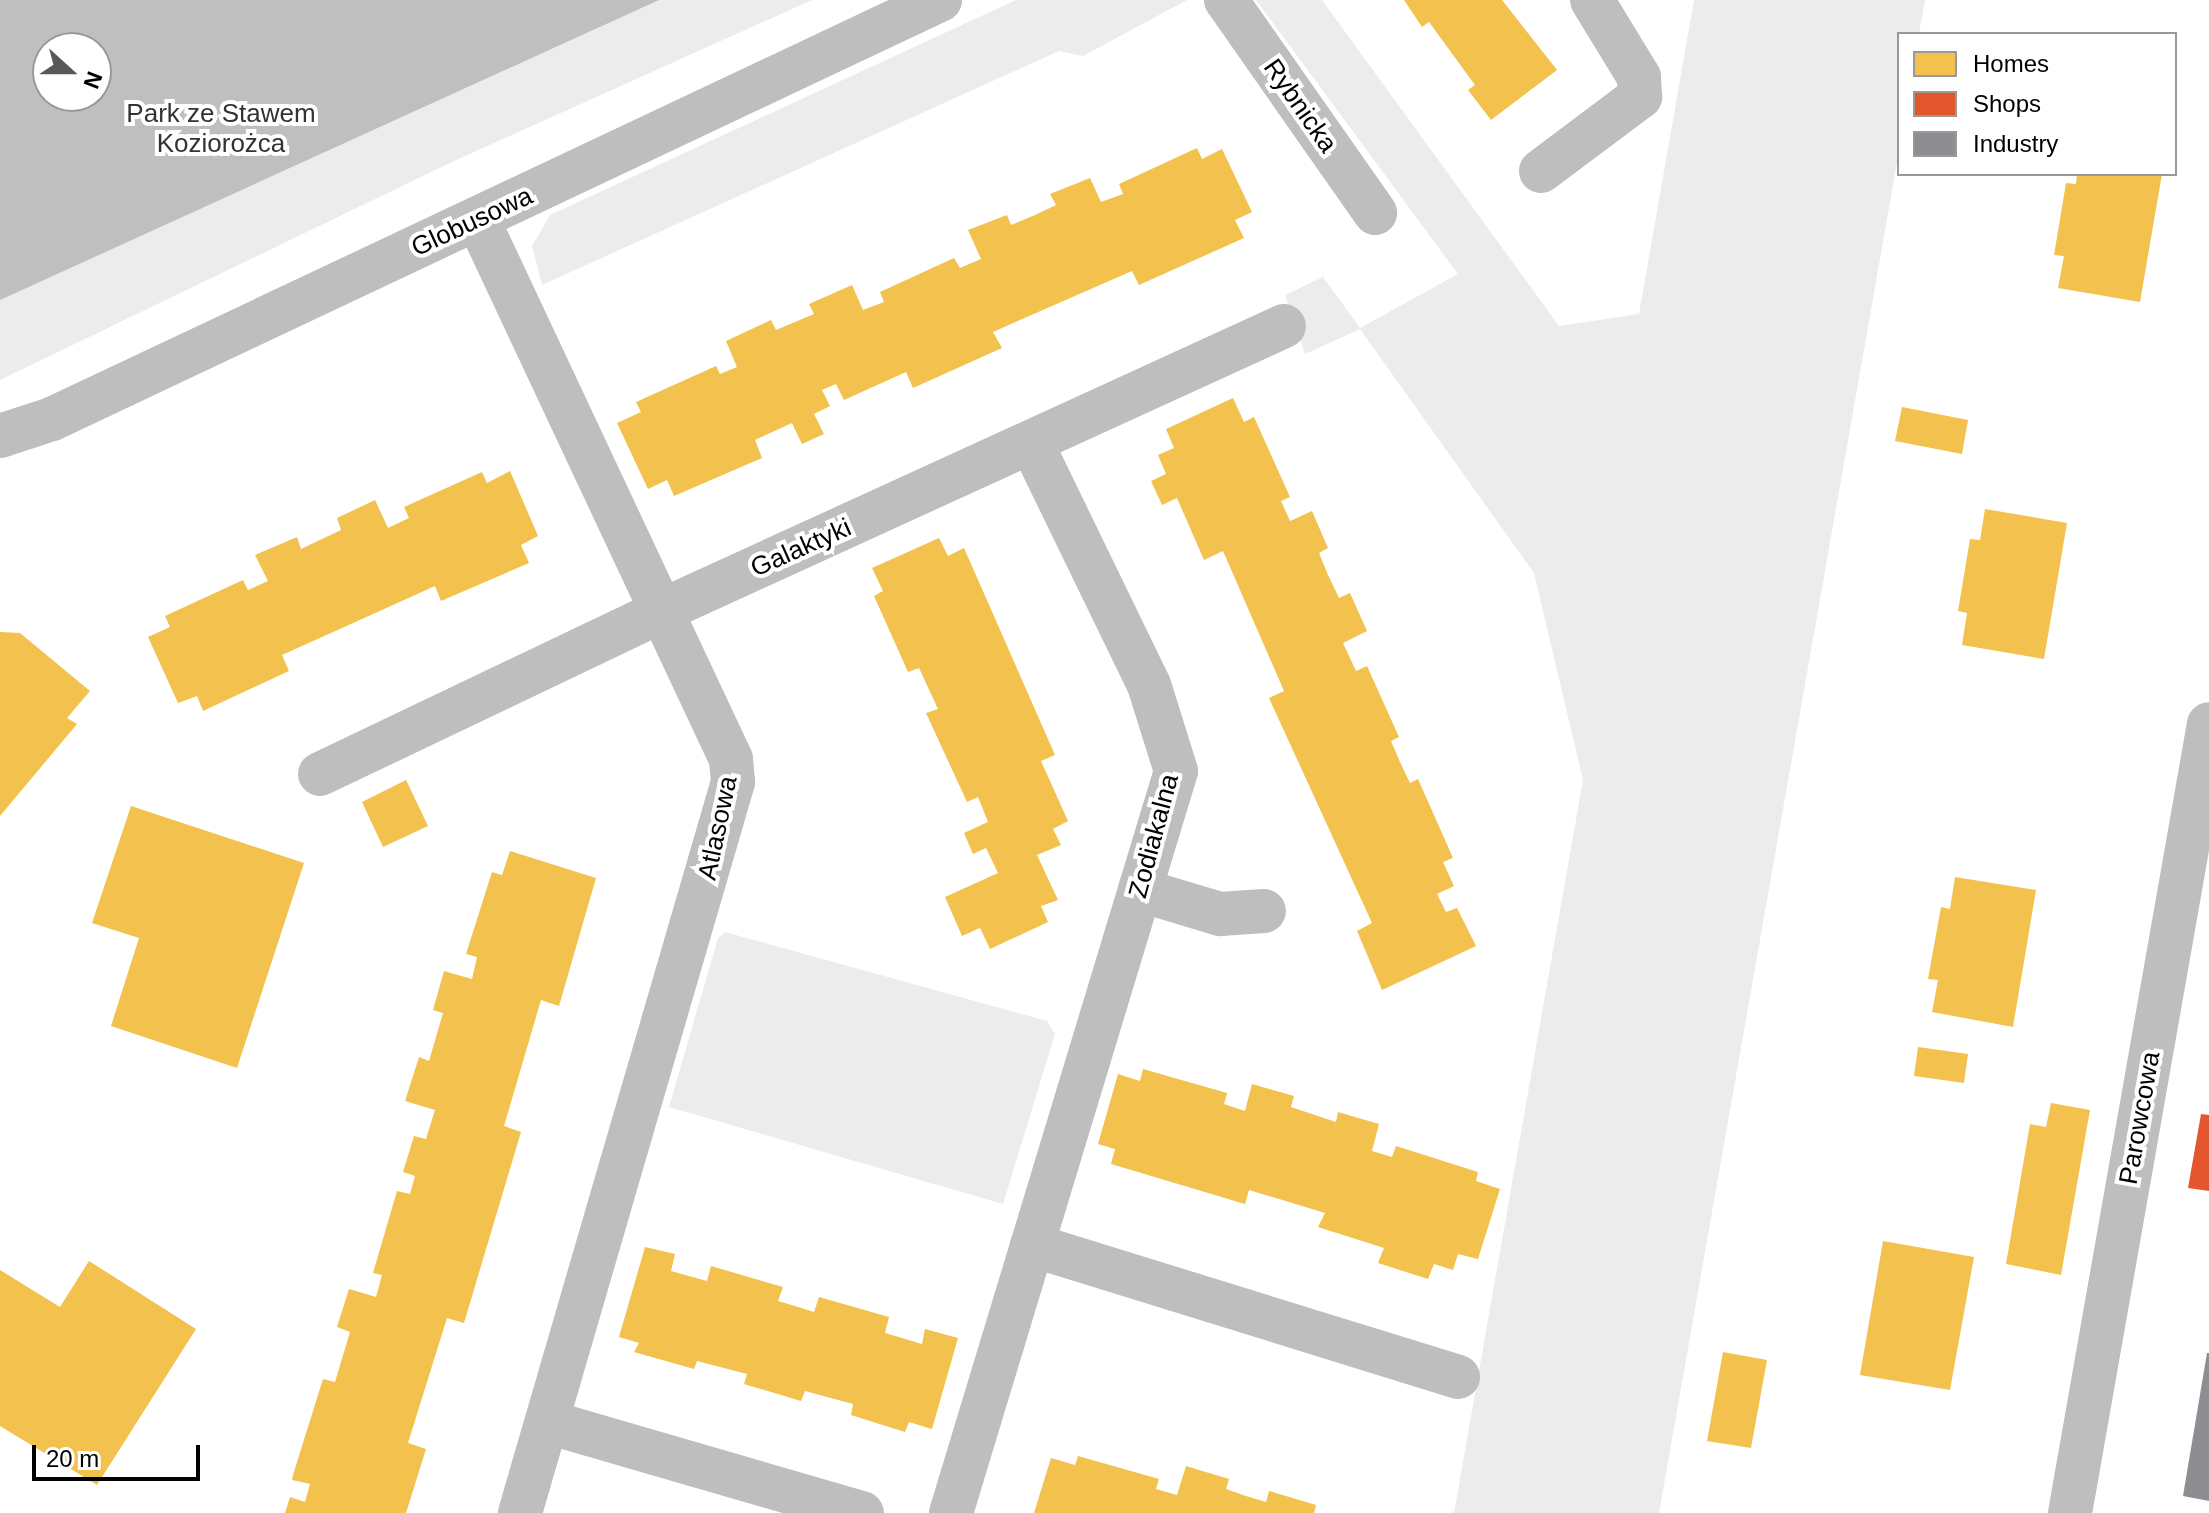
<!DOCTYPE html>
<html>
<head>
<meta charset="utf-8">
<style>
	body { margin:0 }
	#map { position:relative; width:2209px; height:1513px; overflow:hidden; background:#fff; font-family:Arial,sans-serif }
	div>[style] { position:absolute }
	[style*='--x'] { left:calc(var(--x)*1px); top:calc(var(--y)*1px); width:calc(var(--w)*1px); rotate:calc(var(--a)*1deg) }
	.green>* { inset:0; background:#ececec }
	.water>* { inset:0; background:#bfbfbf }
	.homes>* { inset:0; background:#f2c14e }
	.shops>* { inset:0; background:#e4572e }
	.industry>* { inset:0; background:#8d8d92 }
	.minor>* { height:44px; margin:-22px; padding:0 22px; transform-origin:22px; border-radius:22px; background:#bebebe }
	span { translate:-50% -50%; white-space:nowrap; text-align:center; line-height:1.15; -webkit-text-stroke:8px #fff; paint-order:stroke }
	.street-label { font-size:26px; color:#000 }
	.park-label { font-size:26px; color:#333 }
	.legend { position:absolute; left:1897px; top:32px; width:280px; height:144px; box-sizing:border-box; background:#fff; border:2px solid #999; margin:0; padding:10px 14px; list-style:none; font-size:24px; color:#000 }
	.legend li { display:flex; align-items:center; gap:16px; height:40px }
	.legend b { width:40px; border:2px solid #999 }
	.north { position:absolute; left:32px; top:32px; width:80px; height:80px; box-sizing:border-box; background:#fff; border:2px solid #999; border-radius:50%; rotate:111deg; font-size:22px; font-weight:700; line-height:32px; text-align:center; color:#000 }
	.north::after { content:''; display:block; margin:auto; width:28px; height:36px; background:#595959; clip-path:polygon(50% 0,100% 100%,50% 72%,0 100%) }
	.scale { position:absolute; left:32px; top:1445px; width:168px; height:36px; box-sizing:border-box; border:4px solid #000; border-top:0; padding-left:10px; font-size:24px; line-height:28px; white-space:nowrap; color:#000; -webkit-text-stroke:6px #fff; paint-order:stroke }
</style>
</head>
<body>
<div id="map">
	<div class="green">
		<i style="clip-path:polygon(evenodd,0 0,812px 0,454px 161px,0 380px,0 0,48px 48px,96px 48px,96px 96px,48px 96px,48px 48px)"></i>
		<i style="clip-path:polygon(1016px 0,1187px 0,1083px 56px,1059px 51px,542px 285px,532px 246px,550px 215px)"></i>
		<i style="clip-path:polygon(1256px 0,1322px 0,1559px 326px,1639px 314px,1694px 0,1925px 0,1919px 34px,1899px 34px,1899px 151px,1659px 1513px,1454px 1513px,1583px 780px,1534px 573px,1360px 329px,1305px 354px,1285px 295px,1323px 277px,1360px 328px,1458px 274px)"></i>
		<i style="clip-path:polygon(725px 932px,1047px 1021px,1055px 1034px,1003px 1204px,669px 1107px,718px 938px)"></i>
	</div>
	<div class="water">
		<i style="clip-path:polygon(evenodd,0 0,659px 0,0 300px,0 0,48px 48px,96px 48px,96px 96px,48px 96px,48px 48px)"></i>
	</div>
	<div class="homes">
		<i style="clip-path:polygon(1404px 0,1502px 0,1557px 70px,1491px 120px,1468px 90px,1475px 85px,1429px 22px,1422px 27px)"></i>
		<i style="clip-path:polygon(1197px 148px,1202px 159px,1222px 149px,1252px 212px,1235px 220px,1244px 238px,1139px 285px,1132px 271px,1011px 324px,993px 332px,1002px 348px,913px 388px,906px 372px,844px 400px,836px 384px,822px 390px,830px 406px,814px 414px,824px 434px,802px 444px,792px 423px,755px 440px,762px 458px,674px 496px,667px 480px,648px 489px,617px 423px,641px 412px,636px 402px,716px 366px,720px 374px,737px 367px,726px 341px,771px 320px,776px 330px,814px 314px,809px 304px,852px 285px,863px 310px,884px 302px,880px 292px,954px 258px,960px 268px,981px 259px,968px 230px,1007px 215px,1011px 225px,1035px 215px,1056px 205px,1050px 194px,1090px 178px,1101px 202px,1123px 194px,1119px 184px)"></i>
		<i style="clip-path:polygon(2077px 174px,2162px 174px,2140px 302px,2058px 288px,2064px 256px,2054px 255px,2066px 183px,2076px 184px)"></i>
		<i style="clip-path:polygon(1233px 398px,1244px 422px,1254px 417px,1290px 497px,1281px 501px,1290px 521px,1312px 511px,1328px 548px,1319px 553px,1328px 575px,1339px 598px,1350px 593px,1367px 631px,1343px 643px,1356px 671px,1367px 666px,1399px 737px,1391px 741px,1400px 762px,1410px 783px,1418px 779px,1453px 858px,1443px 862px,1454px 886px,1437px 894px,1446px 912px,1457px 908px,1476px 946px,1382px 990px,1357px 931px,1372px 923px,1269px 698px,1284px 691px,1223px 551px,1204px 560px,1177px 498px,1162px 505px,1151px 481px,1166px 474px,1158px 455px,1174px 448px,1166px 429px)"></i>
		<i style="clip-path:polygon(1902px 407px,1968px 420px,1962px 454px,1895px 441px)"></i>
		<i style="clip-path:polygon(510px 471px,538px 536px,521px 545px,529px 563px,441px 601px,435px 586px,342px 628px,282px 655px,289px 671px,203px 711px,197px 696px,178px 703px,148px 637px,170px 627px,165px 616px,243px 580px,248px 590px,268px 581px,255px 555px,297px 537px,301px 549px,341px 530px,337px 518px,375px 500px,388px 528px,409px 518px,404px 507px,482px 472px,487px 483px)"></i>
		<i style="clip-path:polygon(1985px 509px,2067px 523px,2044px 659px,1962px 645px,1967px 613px,1958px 611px,1970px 539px,1980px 540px)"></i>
		<i style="clip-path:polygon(939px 538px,948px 556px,964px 548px,1055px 755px,1041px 761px,1068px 821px,1053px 829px,1061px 845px,1037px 855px,1058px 900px,1041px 906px,1048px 922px,990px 949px,980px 928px,962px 936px,945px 897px,998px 873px,986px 848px,973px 854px,964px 833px,988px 822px,978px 797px,967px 802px,926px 713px,938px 709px,919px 668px,908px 672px,874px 596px,883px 591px,872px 568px)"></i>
		<i style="clip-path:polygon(0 632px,20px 633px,90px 691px,67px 718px,77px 724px,0 816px)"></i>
		<i style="clip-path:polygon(406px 780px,428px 826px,383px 847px,362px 802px)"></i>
		<i style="clip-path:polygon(131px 806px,304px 863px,237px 1068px,111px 1026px,139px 938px,92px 923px)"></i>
		<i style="clip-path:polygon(510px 851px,596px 878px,559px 1006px,541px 1000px,504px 1126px,521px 1132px,464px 1323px,447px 1318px,408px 1443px,426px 1449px,406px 1513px,285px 1513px,290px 1497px,305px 1502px,310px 1484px,292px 1480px,293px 1475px,323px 1379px,335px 1382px,350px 1332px,337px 1327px,349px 1289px,376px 1297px,382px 1275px,373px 1273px,397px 1191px,410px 1194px,415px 1176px,403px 1172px,414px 1136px,426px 1139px,435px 1110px,405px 1101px,419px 1057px,429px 1061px,443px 1013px,433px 1010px,444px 971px,472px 979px,477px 957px,466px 954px,492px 872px,502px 875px)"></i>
		<i style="clip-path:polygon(1955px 877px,2036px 890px,2013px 1027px,1932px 1012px,1938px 980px,1928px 979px,1941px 907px,1950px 909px)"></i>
		<i style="clip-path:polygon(1918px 1047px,1968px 1054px,1964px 1083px,1914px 1076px)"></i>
		<i style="clip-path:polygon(1143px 1069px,1227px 1093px,1224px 1104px,1245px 1111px,1252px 1084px,1294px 1096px,1291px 1107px,1336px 1122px,1338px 1112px,1379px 1124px,1372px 1151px,1392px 1157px,1396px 1146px,1478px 1172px,1476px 1181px,1500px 1189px,1478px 1259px,1458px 1254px,1453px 1270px,1434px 1264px,1428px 1279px,1378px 1263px,1384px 1248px,1318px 1227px,1325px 1213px,1249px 1190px,1245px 1204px,1111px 1164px,1115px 1149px,1098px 1144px,1118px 1074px,1140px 1081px)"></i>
		<i style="clip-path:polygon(2051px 1103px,2090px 1110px,2061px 1275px,2006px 1264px,2030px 1124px,2046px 1127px)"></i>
		<i style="clip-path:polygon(1883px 1241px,1974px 1257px,1950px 1390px,1860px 1375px)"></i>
		<i style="clip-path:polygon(645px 1247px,675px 1254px,671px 1271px,707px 1281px,711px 1266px,783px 1287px,778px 1301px,795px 1306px,814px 1312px,819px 1297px,889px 1317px,885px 1333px,902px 1338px,922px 1344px,925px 1329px,958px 1338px,932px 1429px,909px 1422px,905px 1432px,851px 1415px,853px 1404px,805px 1391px,801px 1401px,744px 1384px,747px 1374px,697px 1361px,694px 1369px,634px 1352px,639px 1343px,619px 1337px)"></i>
		<i style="clip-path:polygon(89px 1261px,196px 1329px,97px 1485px,0 1426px,0 1270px,60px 1307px)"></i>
		<i style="clip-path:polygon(1723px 1352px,1767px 1360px,1751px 1448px,1707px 1441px)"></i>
		<i style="clip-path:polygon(1078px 1456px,1159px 1479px,1156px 1489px,1177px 1495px,1186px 1466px,1229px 1479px,1226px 1489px,1246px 1496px,1266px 1502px,1269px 1491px,1316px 1505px,1314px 1513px,1034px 1513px,1051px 1458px,1075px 1465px)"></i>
	</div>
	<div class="shops">
		<i style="clip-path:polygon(2201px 1114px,2209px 1115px,2209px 1191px,2188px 1188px)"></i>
	</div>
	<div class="industry">
		<i style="clip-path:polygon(2207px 1353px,2209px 1353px,2209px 1501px,2183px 1496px)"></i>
	</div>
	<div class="minor">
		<i style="--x:1226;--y:0;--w:260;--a:55"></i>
		<i style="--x:1541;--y:171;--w:124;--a:-36.8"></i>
		<i style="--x:1640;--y:97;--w:20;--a:-93"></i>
		<i style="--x:1639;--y:77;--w:90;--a:-121.4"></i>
		<i style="--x:478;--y:220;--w:595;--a:64.86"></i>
		<i style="--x:731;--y:759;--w:23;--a:85"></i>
		<i style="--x:733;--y:782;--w:761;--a:106.25"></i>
		<i style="--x:0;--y:436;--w:55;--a:-18.1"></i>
		<i style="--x:52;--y:419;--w:982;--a:-25.26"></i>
		<i style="--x:320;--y:774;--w:378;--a:-25.5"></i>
		<i style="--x:661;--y:611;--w:685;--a:-24.58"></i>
		<i style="--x:1140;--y:890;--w:84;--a:16.7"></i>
		<i style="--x:1220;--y:914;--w:44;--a:-3.9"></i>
		<i style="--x:1032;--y:1245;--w:446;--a:17.2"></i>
		<i style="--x:548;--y:1422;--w:327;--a:16.2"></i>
		<i style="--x:951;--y:1513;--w:775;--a:-73.13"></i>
		<i style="--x:1176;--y:771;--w:90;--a:-107.4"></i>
		<i style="--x:1149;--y:685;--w:268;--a:-115.9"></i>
		<i style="--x:2070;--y:1513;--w:801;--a:-80.01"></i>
	</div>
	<div class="street-label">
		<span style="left:1300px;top:106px;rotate:55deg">Rybnicka</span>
		<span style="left:472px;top:222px;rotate:-25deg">Globusowa</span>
		<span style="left:801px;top:548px;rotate:-24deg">Galaktyki</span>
		<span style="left:718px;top:828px;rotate:-78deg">Atlasowa</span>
		<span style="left:1154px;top:836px;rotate:-75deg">Zodiakalna</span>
		<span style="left:2140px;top:1118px;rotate:-80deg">Parowcowa</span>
	</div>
	<div class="park-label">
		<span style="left:221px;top:129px">Park ze Stawem<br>Koziorożca</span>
	</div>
	<ul class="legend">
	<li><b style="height:22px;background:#f2c14e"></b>Homes</li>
	<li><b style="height:22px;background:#e4572e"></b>Shops</li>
	<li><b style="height:22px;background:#8d8d92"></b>Industry</li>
	</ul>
	<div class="north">N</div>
	<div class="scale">20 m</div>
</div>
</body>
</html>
